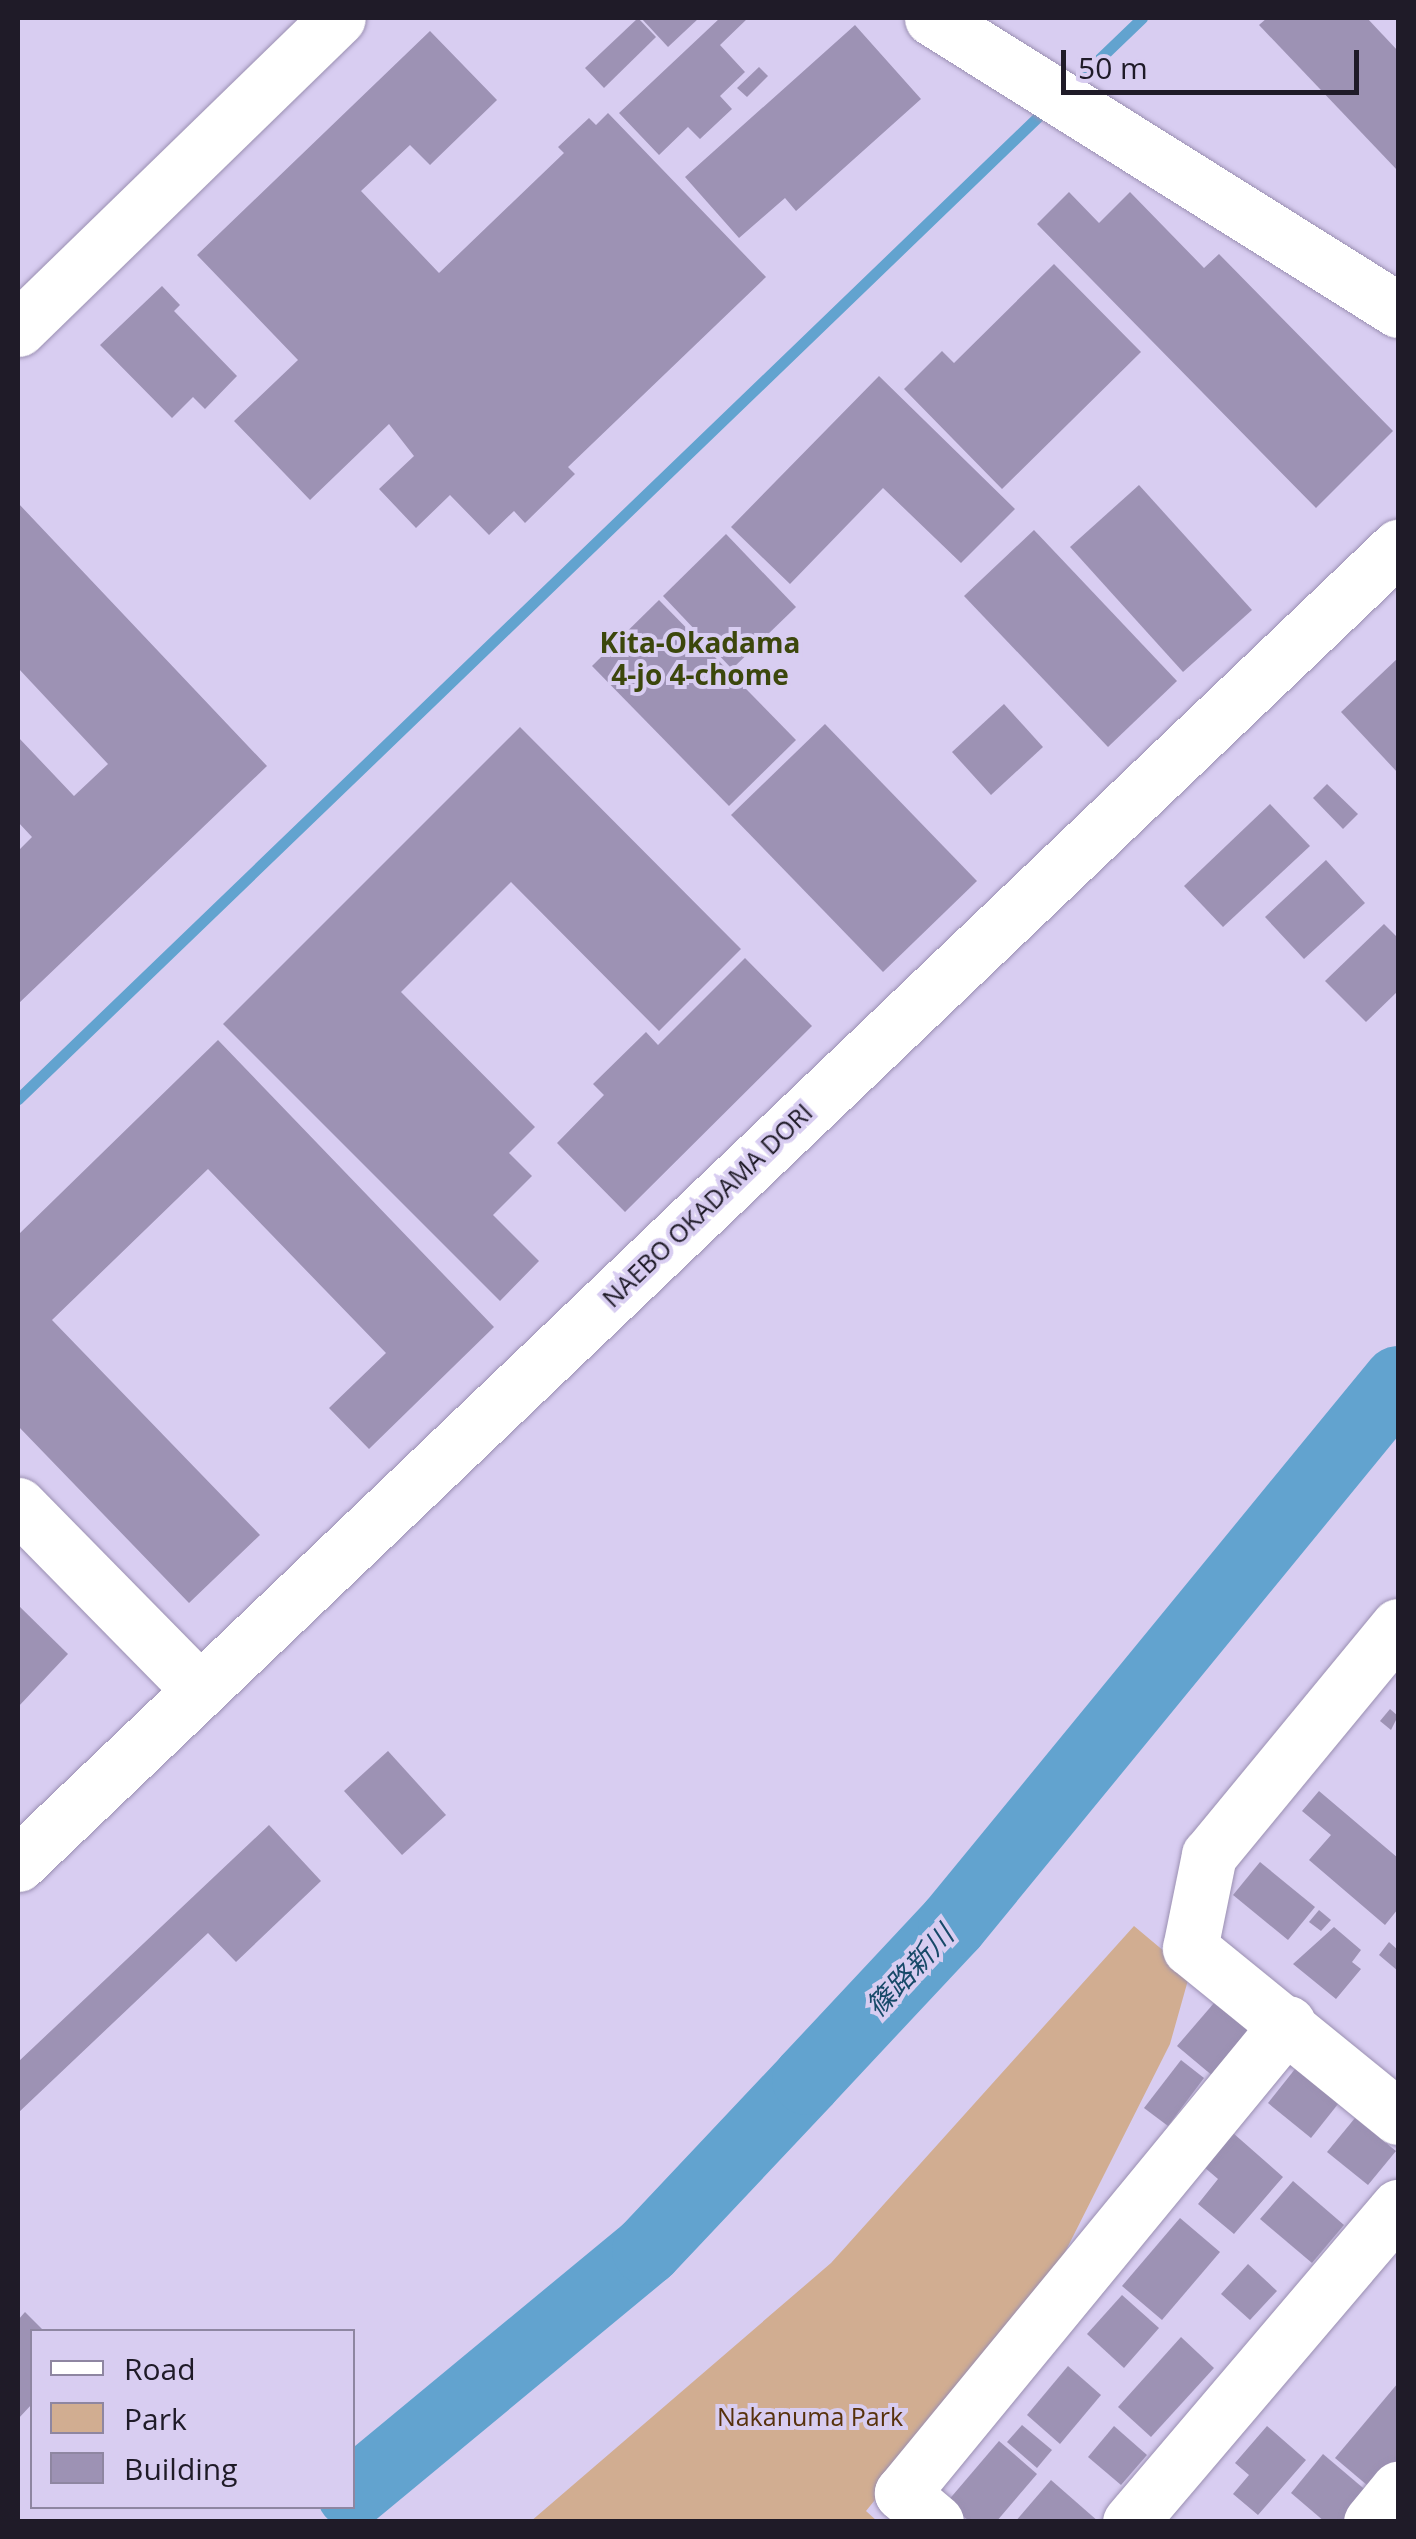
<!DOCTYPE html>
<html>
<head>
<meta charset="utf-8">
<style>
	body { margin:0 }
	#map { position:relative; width:1416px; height:2539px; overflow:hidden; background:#d8cdf1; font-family:"Open Sans","Noto Sans JP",sans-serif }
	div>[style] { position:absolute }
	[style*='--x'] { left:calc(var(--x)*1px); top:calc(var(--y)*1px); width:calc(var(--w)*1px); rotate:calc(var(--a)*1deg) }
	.green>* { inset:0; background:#d1ad91 }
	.stream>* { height:11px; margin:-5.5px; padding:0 5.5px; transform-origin:5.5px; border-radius:5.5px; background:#62a3cf }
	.river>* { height:70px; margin:-35px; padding:0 35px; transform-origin:35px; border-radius:35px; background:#62a3cf }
	.building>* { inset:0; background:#9d92b4 }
	.roads { filter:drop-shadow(0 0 2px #9a8fb1) drop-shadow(0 0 2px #9a8fb1) }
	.minor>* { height:55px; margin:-27.5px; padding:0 27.5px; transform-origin:27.5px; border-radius:27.5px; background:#fff }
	span { translate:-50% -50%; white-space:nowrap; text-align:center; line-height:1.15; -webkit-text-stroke:8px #d8cdf1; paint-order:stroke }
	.street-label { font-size:25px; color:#1f1b28 }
	.park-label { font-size:25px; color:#57310c }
	.neighbourhood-label { font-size:28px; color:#3c470c; font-weight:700 }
	.water-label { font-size:28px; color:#174968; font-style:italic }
	.frame { position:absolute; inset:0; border:20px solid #1f1b28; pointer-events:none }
	.legend { position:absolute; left:30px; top:2329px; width:325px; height:180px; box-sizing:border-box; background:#d8cdf1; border:2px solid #8e86a1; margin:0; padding:12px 18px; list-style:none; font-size:30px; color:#1f1b28 }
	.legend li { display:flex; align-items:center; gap:20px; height:50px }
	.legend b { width:50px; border:2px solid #8e86a1 }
	.scale { position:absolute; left:1061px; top:50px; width:298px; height:45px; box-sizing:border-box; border:5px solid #1f1b28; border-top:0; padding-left:12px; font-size:30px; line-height:35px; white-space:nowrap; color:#1f1b28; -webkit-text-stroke:8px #d8cdf1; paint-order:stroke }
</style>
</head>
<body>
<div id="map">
	<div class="green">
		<i style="clip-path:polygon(1134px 1926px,1190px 1973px,1170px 2044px,1048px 2286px,866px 2511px,877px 2521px,530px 2522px,831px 2263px)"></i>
	</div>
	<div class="stream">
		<i style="--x:1069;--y:88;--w:101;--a:-43.8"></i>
		<i style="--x:18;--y:1099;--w:1430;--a:-43.92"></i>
	</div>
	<div class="river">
		<i style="--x:352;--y:2494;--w:383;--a:-39.6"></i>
		<i style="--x:647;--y:2250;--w:233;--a:-46.7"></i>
		<i style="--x:807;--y:2080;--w:214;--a:-46.9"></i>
		<i style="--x:953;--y:1924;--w:702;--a:-50.66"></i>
	</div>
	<div class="building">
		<i style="clip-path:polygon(638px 18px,656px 37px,604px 88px,585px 68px)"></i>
		<i style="clip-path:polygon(641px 18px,699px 18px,668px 47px)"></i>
		<i style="clip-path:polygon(720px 18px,748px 18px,720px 45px,745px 72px,720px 96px,732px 109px,700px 139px,688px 127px,659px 155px,619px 113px)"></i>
		<i style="clip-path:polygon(1267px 18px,1367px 18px,1398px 51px,1398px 171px,1259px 25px)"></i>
		<i style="clip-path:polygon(855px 25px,921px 99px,796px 211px,785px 198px,739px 238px,685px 177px)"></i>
		<i style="clip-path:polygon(430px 31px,497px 100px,430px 165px,410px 145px,361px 191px,439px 273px,564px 153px,558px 147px,589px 118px,596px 125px,608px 113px,766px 277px,568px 467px,575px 474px,525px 523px,514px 511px,489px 535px,450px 495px,416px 528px,379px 489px,414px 456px,389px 424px,310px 500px,234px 421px,298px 360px,197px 255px)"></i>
		<i style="clip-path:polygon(759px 67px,768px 76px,747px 97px,737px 88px)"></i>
		<i style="clip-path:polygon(1069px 192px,1099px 223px,1130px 192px,1204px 268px,1219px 254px,1393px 431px,1316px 508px,1037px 224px)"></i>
		<i style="clip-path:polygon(1054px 264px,1141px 352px,1002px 489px,904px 389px,942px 351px,954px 363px)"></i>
		<i style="clip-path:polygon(162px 286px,180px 305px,174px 311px,237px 376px,205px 409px,193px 397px,172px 418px,100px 345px)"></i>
		<i style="clip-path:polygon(879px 376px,1015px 509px,961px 563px,883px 488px,790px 584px,731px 527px)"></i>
		<i style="clip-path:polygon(1139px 485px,1252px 610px,1183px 672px,1070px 547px)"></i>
		<i style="clip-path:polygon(18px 503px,267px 766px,18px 1004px,18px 851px,32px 837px,18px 822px,18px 737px,74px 796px,108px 764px,18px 668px)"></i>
		<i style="clip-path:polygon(1034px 530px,1177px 681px,1108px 747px,964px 596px)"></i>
		<i style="clip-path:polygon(726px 534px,796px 607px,732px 669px,663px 596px)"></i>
		<i style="clip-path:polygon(659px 600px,796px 740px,729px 806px,592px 666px)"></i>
		<i style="clip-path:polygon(1398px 658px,1398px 773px,1341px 712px)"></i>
		<i style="clip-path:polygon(1004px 704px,1043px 747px,991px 795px,952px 752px)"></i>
		<i style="clip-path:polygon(825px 724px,977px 881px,883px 972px,731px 815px)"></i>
		<i style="clip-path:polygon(520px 727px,741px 949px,659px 1031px,511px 882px,401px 992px,535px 1127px,509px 1153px,532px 1176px,493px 1215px,539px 1261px,500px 1301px,223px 1024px)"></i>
		<i style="clip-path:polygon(1327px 784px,1358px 814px,1343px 829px,1313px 798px)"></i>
		<i style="clip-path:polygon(1270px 804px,1310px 846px,1223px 927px,1184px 886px)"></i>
		<i style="clip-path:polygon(1326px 860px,1365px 903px,1304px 959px,1265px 917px)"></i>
		<i style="clip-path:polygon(1384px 924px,1398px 938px,1398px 991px,1366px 1022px,1325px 981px)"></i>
		<i style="clip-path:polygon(745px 958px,812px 1026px,625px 1212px,557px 1143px,604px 1095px,593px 1084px,646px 1032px,658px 1045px)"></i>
		<i style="clip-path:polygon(218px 1040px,494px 1327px,369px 1449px,329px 1408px,386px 1353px,208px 1169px,52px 1320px,260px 1535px,189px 1603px,18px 1426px,18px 1235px)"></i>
		<i style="clip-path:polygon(18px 1605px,68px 1654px,18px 1707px)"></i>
		<i style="clip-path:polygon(1390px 1709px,1398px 1716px,1391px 1730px,1380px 1721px)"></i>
		<i style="clip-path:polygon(388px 1751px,446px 1815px,402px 1855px,344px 1791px)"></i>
		<i style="clip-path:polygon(1319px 1791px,1398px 1858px,1398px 1909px,1385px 1925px,1309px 1860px,1331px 1835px,1302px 1811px)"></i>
		<i style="clip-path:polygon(269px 1825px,321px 1881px,236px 1962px,208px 1933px,18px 2113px,18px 2062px)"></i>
		<i style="clip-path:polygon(1260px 1862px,1315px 1907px,1288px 1940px,1233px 1895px)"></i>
		<i style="clip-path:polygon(1319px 1910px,1331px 1920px,1321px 1931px,1309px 1922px)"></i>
		<i style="clip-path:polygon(1334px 1927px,1361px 1950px,1352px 1962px,1361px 1969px,1336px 1999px,1293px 1964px)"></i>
		<i style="clip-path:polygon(1389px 1942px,1398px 1950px,1398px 1971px,1379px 1955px)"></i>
		<i style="clip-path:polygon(1220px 1996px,1257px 2027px,1214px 2077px,1177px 2046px)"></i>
		<i style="clip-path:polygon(1181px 2060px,1204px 2078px,1168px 2126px,1144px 2108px)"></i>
		<i style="clip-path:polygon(1299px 2064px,1342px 2099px,1311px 2138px,1268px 2103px)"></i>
		<i style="clip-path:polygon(1355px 2118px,1396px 2151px,1368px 2185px,1327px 2152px)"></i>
		<i style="clip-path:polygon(1233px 2133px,1283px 2177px,1234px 2234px,1198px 2204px,1218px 2179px,1204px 2167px)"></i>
		<i style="clip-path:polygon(1293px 2181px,1344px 2225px,1312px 2263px,1260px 2219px)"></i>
		<i style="clip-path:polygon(1180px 2218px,1220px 2252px,1162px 2320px,1122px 2286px)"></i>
		<i style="clip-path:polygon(1248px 2264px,1277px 2291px,1250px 2320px,1221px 2294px)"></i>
		<i style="clip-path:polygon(1122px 2295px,1159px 2328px,1124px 2368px,1087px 2334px)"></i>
		<i style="clip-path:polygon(25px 2312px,45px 2332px,32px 2332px,32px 2404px,18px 2419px,18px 2320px)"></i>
		<i style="clip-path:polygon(1181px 2337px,1214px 2368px,1151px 2437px,1118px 2407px)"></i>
		<i style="clip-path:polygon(1068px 2366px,1101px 2395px,1060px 2444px,1027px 2415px)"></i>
		<i style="clip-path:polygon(1398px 2383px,1398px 2461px,1374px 2491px,1335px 2458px)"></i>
		<i style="clip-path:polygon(1022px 2425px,1052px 2450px,1037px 2468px,1007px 2442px)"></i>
		<i style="clip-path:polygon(1114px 2426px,1147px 2455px,1121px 2485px,1088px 2457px)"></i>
		<i style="clip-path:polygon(1267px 2426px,1306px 2460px,1258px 2515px,1233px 2494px,1249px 2475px,1235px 2463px)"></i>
		<i style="clip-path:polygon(999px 2441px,1037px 2474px,996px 2522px,970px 2522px,947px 2502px)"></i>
		<i style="clip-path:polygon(1323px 2454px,1369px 2493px,1344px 2522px,1325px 2522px,1291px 2493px)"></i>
		<i style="clip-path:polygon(1051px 2480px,1099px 2522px,1015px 2522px)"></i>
	</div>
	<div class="roads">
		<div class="minor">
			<i style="--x:932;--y:18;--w:550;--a:32.07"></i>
			<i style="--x:18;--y:329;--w:446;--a:-44.2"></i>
			<i style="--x:18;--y:1505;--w:258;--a:45.5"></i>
			<i style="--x:1398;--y:1626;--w:297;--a:129.5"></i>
			<i style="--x:1209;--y:1855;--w:95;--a:101.5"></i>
			<i style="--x:1190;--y:1948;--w:268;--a:39.1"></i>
			<i style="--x:18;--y:1864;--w:1908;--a:-43.66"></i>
			<i style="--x:936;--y:2522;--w:45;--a:-139.5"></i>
			<i style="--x:902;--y:2493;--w:608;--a:-50.6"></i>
			<i style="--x:1130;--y:2522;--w:414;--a:-49.6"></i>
			<i style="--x:1371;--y:2522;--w:43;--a:-50.7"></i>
		</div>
	</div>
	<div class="street-label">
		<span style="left:707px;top:1205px;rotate:-44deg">NAEBO OKADAMA DORI</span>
	</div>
	<div class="park-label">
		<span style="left:810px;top:2416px">Nakanuma Park</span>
	</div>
	<div class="neighbourhood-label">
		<span style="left:700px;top:658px">Kita-Okadama<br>4-jo 4-chome</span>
	</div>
	<div class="water-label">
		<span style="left:909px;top:1970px;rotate:-47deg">篠路新川</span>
	</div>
	<div class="frame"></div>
	<ul class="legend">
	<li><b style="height:12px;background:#fff"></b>Road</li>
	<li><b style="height:28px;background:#d1ad91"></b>Park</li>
	<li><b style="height:28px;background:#9d92b4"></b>Building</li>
	</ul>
	<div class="scale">50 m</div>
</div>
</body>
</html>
